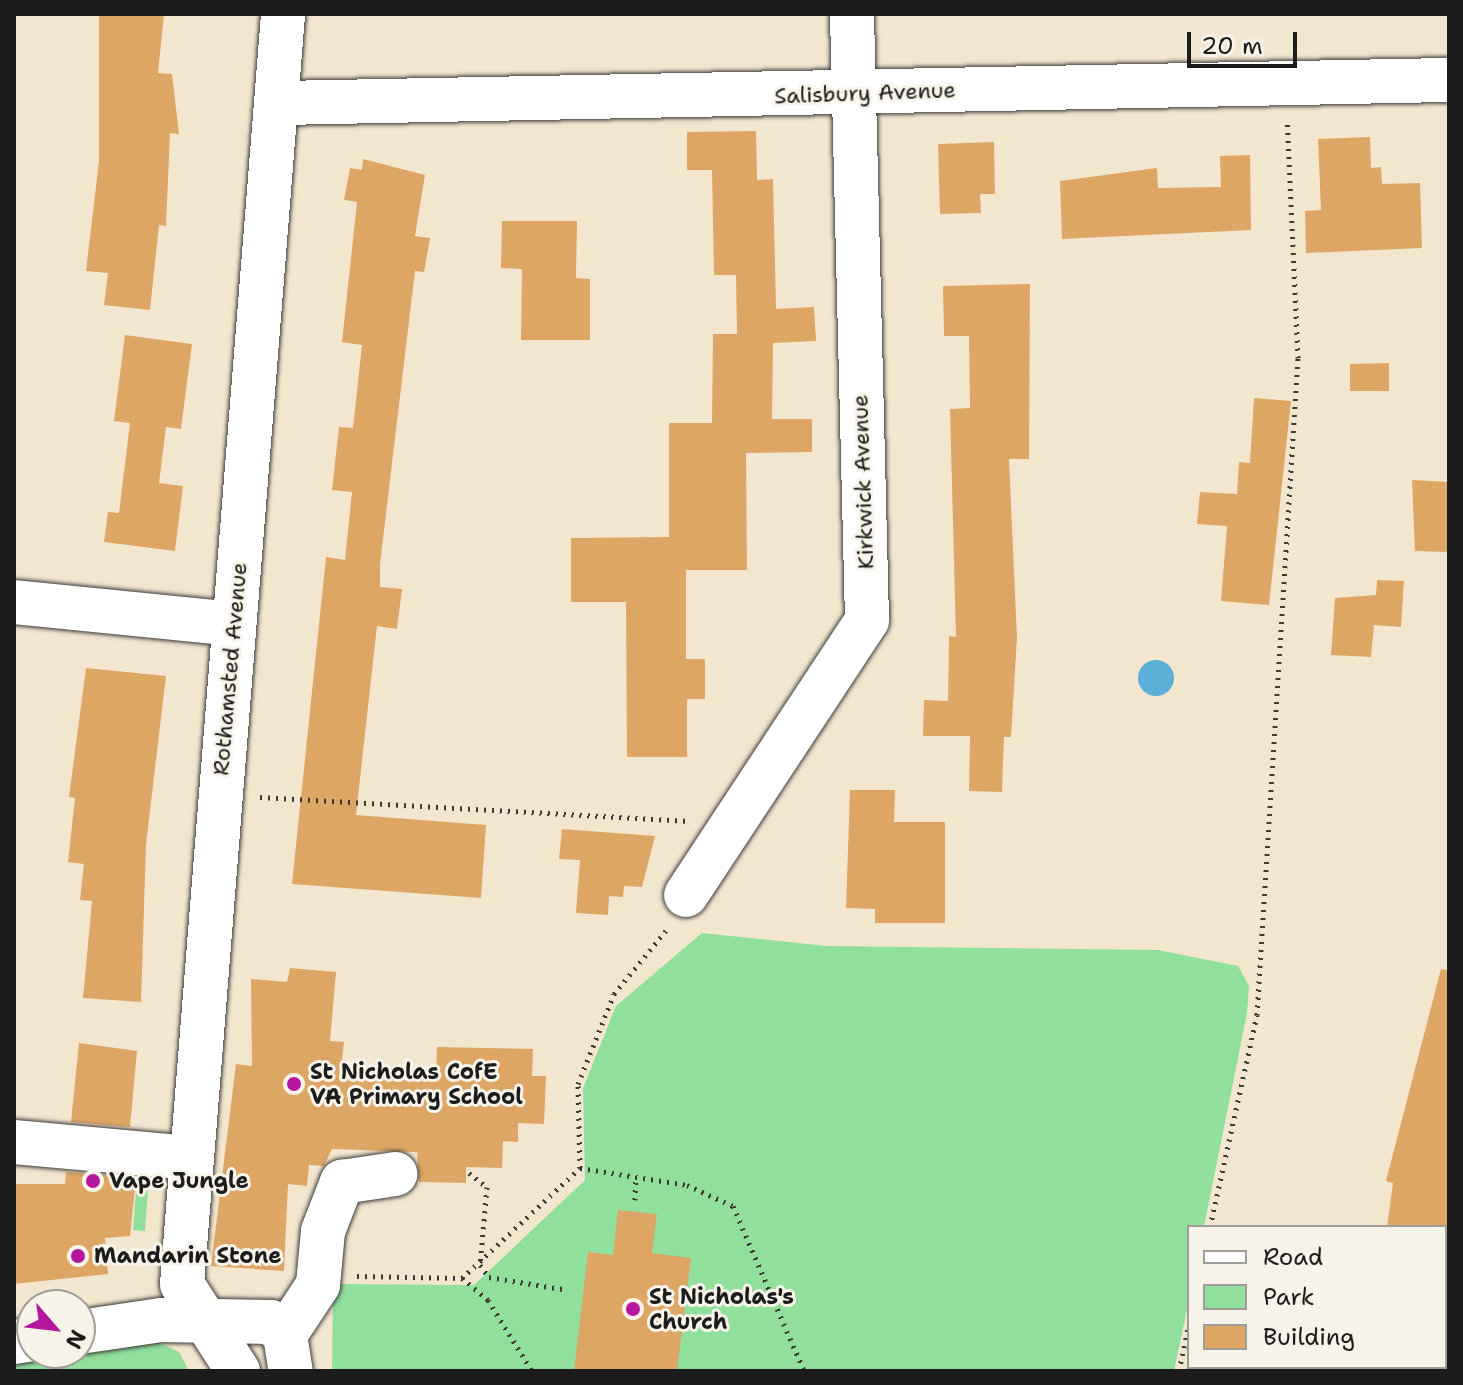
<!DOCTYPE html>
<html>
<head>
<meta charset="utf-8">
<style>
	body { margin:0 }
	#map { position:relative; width:1463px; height:1385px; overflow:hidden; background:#f3e6cf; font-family:"Shantell Sans",sans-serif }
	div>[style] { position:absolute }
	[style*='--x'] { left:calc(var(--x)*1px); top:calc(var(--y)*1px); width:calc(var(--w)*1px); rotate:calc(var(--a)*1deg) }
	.green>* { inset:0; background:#90df9d }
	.water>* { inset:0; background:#5cafd8 }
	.round { border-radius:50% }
	.building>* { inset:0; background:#dea665 }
	.path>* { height:5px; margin-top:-2.5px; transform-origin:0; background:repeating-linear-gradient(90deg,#3c3a37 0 2px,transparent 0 8px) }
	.roads { filter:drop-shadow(0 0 2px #3c3a37) drop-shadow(0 0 2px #3c3a37) }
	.minor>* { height:44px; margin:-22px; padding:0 22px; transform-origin:22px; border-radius:22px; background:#fff }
	.dots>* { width:22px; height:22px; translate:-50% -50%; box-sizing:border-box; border:4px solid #f7f3e8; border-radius:50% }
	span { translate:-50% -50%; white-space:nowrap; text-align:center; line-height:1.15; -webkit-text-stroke:6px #f7f3e8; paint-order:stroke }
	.street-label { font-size:22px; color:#1c1c1c }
	.poi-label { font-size:22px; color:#1c1c1c; font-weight:700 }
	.left { translate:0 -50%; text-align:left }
	.frame { position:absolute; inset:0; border:16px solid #1c1c1c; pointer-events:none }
	.legend { position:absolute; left:1187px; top:1225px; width:260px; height:144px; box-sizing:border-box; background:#f7f3e8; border:2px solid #9f9d96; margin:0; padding:10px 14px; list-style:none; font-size:24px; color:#1c1c1c }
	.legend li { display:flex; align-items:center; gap:16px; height:40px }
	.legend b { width:40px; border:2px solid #9f9d96 }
	.north { position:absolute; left:16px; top:1289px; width:80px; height:80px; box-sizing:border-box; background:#f7f3e8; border:2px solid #9f9d96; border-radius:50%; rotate:118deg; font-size:22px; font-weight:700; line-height:32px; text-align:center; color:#1c1c1c }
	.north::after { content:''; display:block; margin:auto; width:28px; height:36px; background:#b5179e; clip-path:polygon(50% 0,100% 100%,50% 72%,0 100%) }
	.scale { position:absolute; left:1187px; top:32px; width:110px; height:36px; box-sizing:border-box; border:4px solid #1c1c1c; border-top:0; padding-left:10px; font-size:24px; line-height:28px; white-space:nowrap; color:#1c1c1c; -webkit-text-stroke:6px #f7f3e8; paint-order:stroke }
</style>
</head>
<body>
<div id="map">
	<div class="green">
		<i style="clip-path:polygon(702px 933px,827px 946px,1158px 950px,1238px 966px,1249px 986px,1247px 1013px,1204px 1227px,1189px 1227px,1189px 1300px,1174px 1371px,332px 1371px,333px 1284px,474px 1285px,585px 1180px,583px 1088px,616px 1006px)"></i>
		<i style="clip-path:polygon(137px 1176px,149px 1177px,145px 1231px,133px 1230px)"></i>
		<i style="clip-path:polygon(149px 1338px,179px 1352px,189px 1371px,14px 1371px,14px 1356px,80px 1353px)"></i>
	</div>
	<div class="water">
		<i class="round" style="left:1138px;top:660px;width:36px;height:36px"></i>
	</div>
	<div class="building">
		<i style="clip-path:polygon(99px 14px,164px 14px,158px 73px,172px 74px,179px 134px,170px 133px,166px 226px,159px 225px,150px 310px,104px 305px,108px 273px,86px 271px,99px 161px)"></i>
		<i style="clip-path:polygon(756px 131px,757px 180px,773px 179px,776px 309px,814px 307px,816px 341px,773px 343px,772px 419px,812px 419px,812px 452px,746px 453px,747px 570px,686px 570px,686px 659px,705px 659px,705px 699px,687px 699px,687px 757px,627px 757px,626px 602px,571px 602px,571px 538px,669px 537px,669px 423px,712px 423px,713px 334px,737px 334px,736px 275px,714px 275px,712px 170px,687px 170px,687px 132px)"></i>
		<i style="clip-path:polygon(1370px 137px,1371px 168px,1381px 167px,1382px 184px,1420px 183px,1422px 248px,1306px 253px,1305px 211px,1321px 210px,1318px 139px)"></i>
		<i style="clip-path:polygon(994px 142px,995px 194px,980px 194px,981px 213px,940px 214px,938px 144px)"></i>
		<i style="clip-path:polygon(1250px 155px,1251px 230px,1062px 239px,1060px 181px,1157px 168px,1158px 188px,1221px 187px,1220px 156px)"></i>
		<i style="clip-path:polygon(363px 159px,425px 175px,415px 236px,430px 238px,424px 272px,415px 271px,380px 564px,380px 587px,402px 589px,397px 629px,377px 626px,356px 815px,486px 825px,481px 898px,292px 884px,326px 557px,345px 560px,352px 492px,332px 490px,339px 427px,353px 428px,362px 345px,342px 342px,357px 202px,344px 200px,350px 168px,362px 170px)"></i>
		<i style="clip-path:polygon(502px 221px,577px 221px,576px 278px,590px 279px,590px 340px,521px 340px,522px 269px,501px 268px)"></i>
		<i style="clip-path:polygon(1030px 284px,1029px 459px,1009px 459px,1017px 638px,1011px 737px,1004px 737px,1002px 792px,969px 791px,970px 736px,923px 736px,924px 700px,948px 701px,949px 636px,956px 637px,950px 409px,970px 408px,969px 336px,944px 336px,943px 286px)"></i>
		<i style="clip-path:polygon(125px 335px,192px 344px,181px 429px,166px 427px,159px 483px,183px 486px,175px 551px,104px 542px,108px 512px,119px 513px,130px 423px,114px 421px)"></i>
		<i style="clip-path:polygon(1389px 363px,1389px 391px,1350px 391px,1350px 364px)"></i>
		<i style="clip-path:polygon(1254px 398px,1291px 401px,1269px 605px,1221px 601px,1227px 526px,1197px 524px,1200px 492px,1237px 494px,1239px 462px,1250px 463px)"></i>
		<i style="clip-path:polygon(1412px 480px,1449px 482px,1449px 552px,1415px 551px)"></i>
		<i style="clip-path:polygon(1377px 580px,1404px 581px,1401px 627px,1374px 625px,1371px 657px,1331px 655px,1335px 598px,1376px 595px)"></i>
		<i style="clip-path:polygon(86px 668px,166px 676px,146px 844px,141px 1002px,83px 998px,92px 901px,80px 900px,84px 864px,68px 862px,75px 798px,69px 797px)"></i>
		<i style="clip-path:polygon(850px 790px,895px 790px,894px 822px,945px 822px,945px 923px,875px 923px,875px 909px,846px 908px)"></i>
		<i style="clip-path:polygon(562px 829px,655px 836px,642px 887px,624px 886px,623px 897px,609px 896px,608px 915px,576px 913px,580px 860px,559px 859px)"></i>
		<i style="clip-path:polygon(290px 968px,336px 972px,330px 1041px,344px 1042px,341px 1067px,436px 1070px,437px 1047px,533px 1049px,532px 1076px,546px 1076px,544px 1124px,518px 1123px,518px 1142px,503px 1141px,502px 1168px,466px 1167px,466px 1183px,419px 1182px,417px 1152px,332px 1149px,324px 1166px,309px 1165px,307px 1186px,288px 1184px,284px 1271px,211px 1266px,236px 1064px,252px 1066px,251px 979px,287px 982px)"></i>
		<i style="clip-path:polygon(1441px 969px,1449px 970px,1449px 1227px,1387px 1227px,1393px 1183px,1386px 1181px)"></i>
		<i style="clip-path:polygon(79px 1043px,137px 1051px,130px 1127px,71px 1122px)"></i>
		<i style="clip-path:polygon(66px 1172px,136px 1178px,130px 1236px,105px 1238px,108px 1274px,14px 1284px,14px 1184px,65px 1184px)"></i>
		<i style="clip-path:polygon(618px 1210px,657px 1214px,652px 1253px,691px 1258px,677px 1371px,574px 1371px,588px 1252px,613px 1255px)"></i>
	</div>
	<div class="path">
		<i style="--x:260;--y:797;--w:430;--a:3.2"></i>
		<i style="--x:580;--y:1168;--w:108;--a:9"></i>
		<i style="--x:687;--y:1185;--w:51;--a:24.5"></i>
		<i style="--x:733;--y:1206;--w:180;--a:66.7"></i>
		<i style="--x:469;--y:1173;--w:23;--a:38"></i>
		<i style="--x:487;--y:1187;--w:78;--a:95.1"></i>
		<i style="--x:480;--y:1265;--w:15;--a:53"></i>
		<i style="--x:489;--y:1277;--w:74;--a:9.3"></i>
		<i style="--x:635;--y:1200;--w:23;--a:-88"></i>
		<i style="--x:1210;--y:1227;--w:217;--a:-77.5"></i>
		<i style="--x:1257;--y:1015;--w:658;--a:-86.43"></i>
		<i style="--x:1298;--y:358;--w:238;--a:-92.6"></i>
		<i style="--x:357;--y:1276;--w:105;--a:1.1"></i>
		<i style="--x:462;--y:1278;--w:161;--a:-43"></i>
		<i style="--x:580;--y:1168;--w:84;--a:-91.4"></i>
		<i style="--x:578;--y:1084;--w:97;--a:-68.2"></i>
		<i style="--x:614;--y:994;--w:85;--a:-50.7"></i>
		<i style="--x:462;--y:1278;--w:34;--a:40"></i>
		<i style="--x:488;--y:1300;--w:84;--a:58.2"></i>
		<i style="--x:1179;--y:1371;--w:48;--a:-78"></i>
	</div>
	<div class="roads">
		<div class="minor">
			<i style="--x:281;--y:103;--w:1168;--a:-1.13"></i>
			<i style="--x:14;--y:602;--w:221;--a:5.7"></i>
			<i style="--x:686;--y:895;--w:329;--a:-56.6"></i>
			<i style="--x:867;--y:620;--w:606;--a:-91.42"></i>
			<i style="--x:14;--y:1142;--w:176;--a:5.2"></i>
			<i style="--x:80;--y:1332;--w:82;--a:-8.4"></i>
			<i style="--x:161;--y:1320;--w:110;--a:1"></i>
			<i style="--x:271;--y:1322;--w:19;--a:43"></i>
			<i style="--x:285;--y:1335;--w:36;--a:81"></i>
			<i style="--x:285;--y:1335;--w:60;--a:-56.6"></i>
			<i style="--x:318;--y:1285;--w:54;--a:-84.7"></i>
			<i style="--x:323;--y:1231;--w:53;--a:-68.8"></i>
			<i style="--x:342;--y:1182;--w:54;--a:-8.6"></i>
			<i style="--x:14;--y:1342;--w:18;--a:-9"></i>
			<i style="--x:238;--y:1371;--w:103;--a:-122.8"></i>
			<i style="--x:182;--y:1284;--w:1274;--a:-85.45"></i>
		</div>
	</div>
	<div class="dots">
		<i style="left:294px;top:1084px;background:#b5179e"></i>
		<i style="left:93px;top:1181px;background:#b5179e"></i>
		<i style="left:78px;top:1256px;background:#b5179e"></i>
		<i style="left:633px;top:1309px;background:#b5179e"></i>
	</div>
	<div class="street-label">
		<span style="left:865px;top:93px;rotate:-2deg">Salisbury Avenue</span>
		<span style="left:863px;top:482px;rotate:-92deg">Kirkwick Avenue</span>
		<span style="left:230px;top:669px;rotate:-85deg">Rothamsted Avenue</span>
	</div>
	<div class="poi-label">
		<span class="left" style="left:310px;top:1084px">St Nicholas CofE<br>VA Primary School</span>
		<span class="left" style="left:109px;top:1181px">Vape Jungle</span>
		<span class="left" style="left:94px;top:1256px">Mandarin Stone</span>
		<span class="left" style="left:649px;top:1309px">St Nicholas's<br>Church</span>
	</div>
	<div class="frame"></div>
	<ul class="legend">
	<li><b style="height:10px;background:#fff"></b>Road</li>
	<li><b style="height:22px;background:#90df9d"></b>Park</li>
	<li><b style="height:22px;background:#dea665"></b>Building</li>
	</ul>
	<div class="north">N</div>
	<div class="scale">20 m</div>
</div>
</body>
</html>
